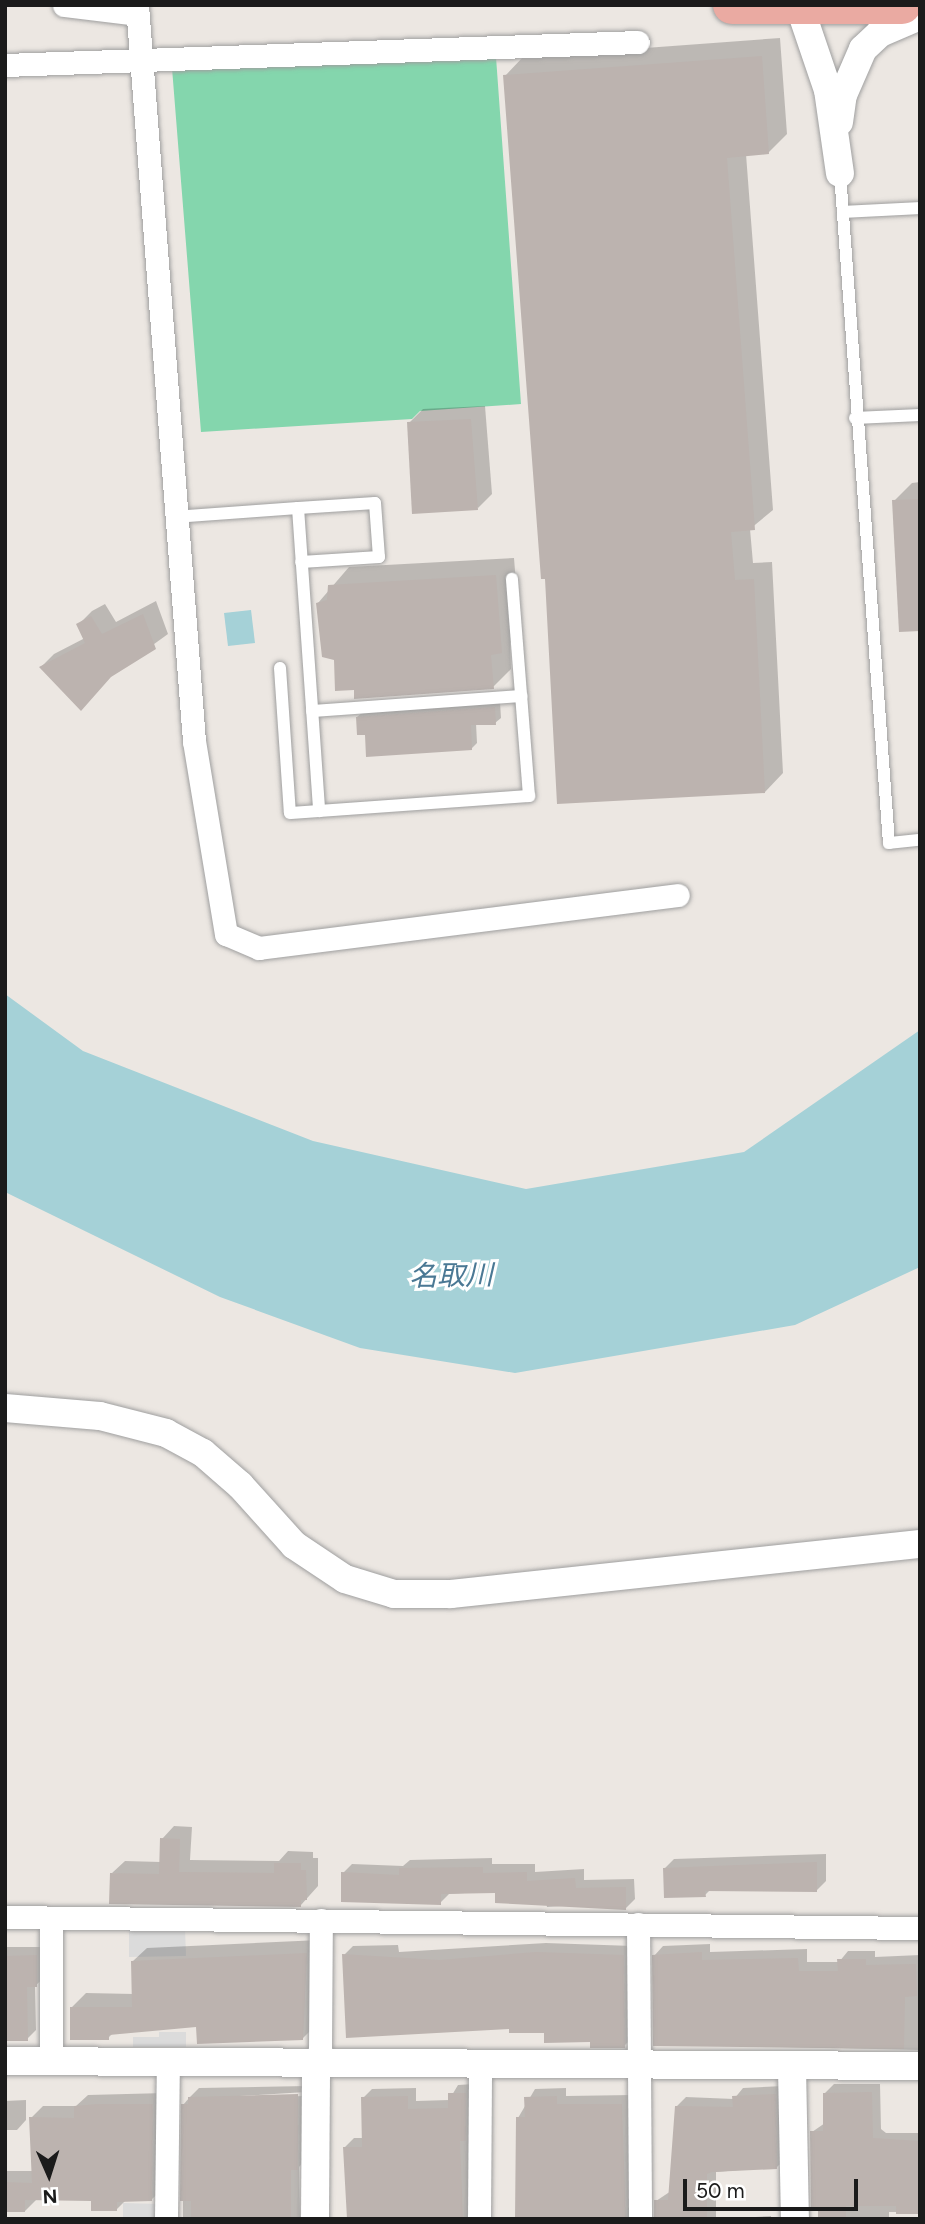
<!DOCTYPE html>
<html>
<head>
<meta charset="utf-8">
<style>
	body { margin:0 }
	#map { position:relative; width:925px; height:2224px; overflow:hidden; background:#ece7e2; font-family:Figtree,"Noto Sans JP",sans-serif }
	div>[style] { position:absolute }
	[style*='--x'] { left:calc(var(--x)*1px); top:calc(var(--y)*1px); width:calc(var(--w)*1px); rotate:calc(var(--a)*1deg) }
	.pitch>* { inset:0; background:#84d6ad }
	.parking>* { inset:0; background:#dbdbdb }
	.water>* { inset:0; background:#a5d1d7 }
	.shadow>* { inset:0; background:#0003 }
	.building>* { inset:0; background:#bcb3af }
	.roads { filter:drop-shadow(0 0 2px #9f9f9f) drop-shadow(0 0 2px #9f9f9f) }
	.service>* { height:12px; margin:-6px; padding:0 6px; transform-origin:6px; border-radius:6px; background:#fff }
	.minor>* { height:23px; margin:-11.5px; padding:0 11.5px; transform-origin:11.5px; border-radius:11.5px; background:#fff }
	.tertiary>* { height:28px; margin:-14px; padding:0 14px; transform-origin:14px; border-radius:14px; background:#fff }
	.trunk>* { height:38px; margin:-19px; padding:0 19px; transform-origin:19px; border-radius:19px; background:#eaaaa2 }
	span { translate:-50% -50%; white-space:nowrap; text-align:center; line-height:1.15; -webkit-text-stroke:6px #fff; paint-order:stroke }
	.water-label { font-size:28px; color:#4a7894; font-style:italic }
	.frame { position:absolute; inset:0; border:7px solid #1b1b1b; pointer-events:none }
	.north { position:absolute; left:14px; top:2140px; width:70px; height:70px; -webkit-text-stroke:5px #fff; paint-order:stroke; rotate:177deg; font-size:19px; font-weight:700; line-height:28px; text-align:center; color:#1b1b1b }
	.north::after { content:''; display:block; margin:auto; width:24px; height:32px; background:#1b1b1b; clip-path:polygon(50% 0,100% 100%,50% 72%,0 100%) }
	.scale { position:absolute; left:683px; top:2179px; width:175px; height:32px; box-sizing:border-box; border:4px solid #1b1b1b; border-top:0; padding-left:9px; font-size:21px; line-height:24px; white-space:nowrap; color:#1b1b1b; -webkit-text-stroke:5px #fff; paint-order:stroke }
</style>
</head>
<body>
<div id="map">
	<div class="pitch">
		<i style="clip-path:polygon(496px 57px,521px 404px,420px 411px,412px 419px,201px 432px,172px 68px)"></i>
	</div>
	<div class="parking">
		<i style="clip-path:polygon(185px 1928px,186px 1956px,129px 1957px,129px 1930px)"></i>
		<i style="clip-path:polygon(159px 2032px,186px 2032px,186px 2047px,133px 2047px,133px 2037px,159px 2037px)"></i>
		<i style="clip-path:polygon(123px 2203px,158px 2204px,158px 2219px,123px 2218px)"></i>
	</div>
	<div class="water">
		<i style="clip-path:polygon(251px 610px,255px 643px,228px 646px,224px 613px)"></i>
		<i style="clip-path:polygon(5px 994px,83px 1051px,313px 1141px,526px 1189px,744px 1152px,920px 1030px,920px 1267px,795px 1325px,515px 1373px,360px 1348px,220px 1297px,5px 1192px)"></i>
	</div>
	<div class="shadow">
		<i style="clip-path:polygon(780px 38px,787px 134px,768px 153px,746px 154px,773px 510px,750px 529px,753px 563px,772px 562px,783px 773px,765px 792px,547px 577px,505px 76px,523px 57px)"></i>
		<i style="clip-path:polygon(485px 406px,492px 494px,478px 508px,409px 423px,423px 409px)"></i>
		<i style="clip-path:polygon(920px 482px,920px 630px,894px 501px,912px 483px)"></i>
		<i style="clip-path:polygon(514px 558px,520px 633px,510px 643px,511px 669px,493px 687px,355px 688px,318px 603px,349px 567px)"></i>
		<i style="clip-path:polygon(156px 601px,168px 634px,114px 673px,41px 667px,54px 654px,85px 638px,78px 625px,92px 611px,105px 604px,116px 622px)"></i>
		<i style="clip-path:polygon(500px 702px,501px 718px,495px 723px,476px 723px,477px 743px,471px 749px,366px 733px,357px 717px,363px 712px)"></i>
		<i style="clip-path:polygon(174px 1826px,192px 1827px,190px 1860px,279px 1861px,288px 1851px,313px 1852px,313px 1858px,318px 1858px,318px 1886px,301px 1905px,112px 1873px,125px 1861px,161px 1862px,162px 1839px)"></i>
		<i style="clip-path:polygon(826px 1854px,826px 1881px,817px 1890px,710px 1890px,705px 1895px,665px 1868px,674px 1859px)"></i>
		<i style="clip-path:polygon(492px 1858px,492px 1864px,535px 1864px,535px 1872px,584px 1869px,584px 1880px,634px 1879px,635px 1899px,625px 1909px,596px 1904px,547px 1907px,546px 1901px,496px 1891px,449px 1894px,440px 1903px,343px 1873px,352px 1864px,403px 1866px,410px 1860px)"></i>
		<i style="clip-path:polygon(320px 1940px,316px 2025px,302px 2039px,198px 2025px,114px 2032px,108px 2038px,72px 2007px,86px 1993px,134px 1994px,133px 1961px,147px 1948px)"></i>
		<i style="clip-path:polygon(546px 1943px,633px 1946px,633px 2037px,624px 2046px,510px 2027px,344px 1955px,353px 1946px,398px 1945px,399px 1952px)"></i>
		<i style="clip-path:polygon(710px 1944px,710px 1952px,807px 1949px,807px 1962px,839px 1962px,848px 1951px,875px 1951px,875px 1957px,920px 1955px,920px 2050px,655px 2044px,654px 1956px,663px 1946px)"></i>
		<i style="clip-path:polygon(5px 1947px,46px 1947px,46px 1976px,35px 1986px,36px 2030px,27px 2039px,5px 2040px)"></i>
		<i style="clip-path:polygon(474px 2084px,471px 2219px,348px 2219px,345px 2147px,354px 2138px,364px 2138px,363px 2098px,372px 2089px,416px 2088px,416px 2101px,449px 2100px,458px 2085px)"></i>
		<i style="clip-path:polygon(834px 2084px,880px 2084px,881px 2129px,886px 2133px,920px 2133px,920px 2212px,889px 2212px,889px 2219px,820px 2219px,812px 2132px,825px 2123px,825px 2093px)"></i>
		<i style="clip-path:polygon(306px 2086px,306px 2092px,191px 2099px,306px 2096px,306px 2159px,299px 2167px,300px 2219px,183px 2219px,183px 2105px,189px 2098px,199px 2088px)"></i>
		<i style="clip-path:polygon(784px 2086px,786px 2158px,777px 2167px,716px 2172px,716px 2219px,655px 2219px,656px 2201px,671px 2191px,676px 2107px,686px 2097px,734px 2099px,743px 2088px)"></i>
		<i style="clip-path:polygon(566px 2088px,566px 2096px,631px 2095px,638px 2219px,518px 2219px,518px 2118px,535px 2089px)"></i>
		<i style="clip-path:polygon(165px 2093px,164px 2188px,151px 2200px,126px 2200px,117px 2209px,93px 2199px,37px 2199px,25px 2211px,5px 2210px,5px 2171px,33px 2171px,31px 2118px,43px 2106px,76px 2106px,88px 2095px)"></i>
		<i style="clip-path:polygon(26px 2100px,26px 2120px,17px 2130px,5px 2130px,5px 2101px)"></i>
		<i style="clip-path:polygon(771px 2216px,771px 2219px,721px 2219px)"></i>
	</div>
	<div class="building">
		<i style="clip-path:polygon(762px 56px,769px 154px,727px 158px,755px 530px,731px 532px,735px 580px,754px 579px,765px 793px,557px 804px,545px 579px,541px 579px,503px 75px)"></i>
		<i style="clip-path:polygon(471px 419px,478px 510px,412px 514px,407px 422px)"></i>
		<i style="clip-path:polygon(920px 499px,920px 631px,899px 632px,892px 500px)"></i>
		<i style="clip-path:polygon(496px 575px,502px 653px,491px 655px,494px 689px,354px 699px,354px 690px,335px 691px,334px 660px,322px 657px,316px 603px,327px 600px,328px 585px)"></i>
		<i style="clip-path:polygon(143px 614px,156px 649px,111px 677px,81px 711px,39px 667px,85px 643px,76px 624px,91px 616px,102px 634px)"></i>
		<i style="clip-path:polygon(495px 707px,496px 725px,471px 725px,472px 750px,366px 757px,365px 735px,357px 735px,356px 717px)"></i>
		<i style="clip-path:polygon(160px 1838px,180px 1839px,179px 1872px,274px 1873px,274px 1863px,301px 1863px,301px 1870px,306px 1870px,307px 1900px,301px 1900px,301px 1907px,109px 1904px,110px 1873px,159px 1874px)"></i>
		<i style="clip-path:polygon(817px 1862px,817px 1892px,705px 1891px,706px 1897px,664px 1898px,663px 1868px)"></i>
		<i style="clip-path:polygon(483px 1867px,483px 1873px,527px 1872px,527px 1881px,575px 1878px,576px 1888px,626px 1887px,626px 1910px,495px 1903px,495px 1893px,441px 1894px,441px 1905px,341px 1902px,341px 1872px,399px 1875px,399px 1868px)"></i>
		<i style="clip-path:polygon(536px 1952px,624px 1955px,625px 2048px,590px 2048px,590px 2042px,544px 2043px,544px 2033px,509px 2033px,509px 2029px,346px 2038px,342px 1954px,439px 1960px)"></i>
		<i style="clip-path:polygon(702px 1952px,702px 1960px,798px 1958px,799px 1971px,838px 1971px,837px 1959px,866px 1959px,866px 1965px,916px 1964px,917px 1996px,905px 1997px,904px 2049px,653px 2046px,652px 1955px)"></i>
		<i style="clip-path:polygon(307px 1953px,303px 2040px,197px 2044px,196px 2027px,109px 2035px,109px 2040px,70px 2040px,70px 2007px,132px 2007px,131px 1961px)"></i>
		<i style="clip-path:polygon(37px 1955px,37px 1987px,27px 1987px,28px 2041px,5px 2041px,5px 1956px)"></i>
		<i style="clip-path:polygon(872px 2092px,873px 2138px,920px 2141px,920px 2214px,896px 2214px,896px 2206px,846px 2206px,846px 2219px,818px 2219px,818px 2208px,811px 2208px,810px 2131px,823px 2131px,823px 2093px)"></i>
		<i style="clip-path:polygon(448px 2093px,466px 2093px,466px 2141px,460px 2141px,463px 2219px,347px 2219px,343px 2147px,362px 2147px,361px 2097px,408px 2096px,408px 2109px,448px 2108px)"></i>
		<i style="clip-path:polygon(298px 2094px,298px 2170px,291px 2170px,291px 2219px,191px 2217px,191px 2201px,180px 2201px,181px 2104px,188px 2104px,188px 2097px)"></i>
		<i style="clip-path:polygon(776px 2094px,777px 2169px,712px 2172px,707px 2174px,707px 2219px,654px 2219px,654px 2200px,668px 2200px,675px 2106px,733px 2107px,732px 2096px)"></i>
		<i style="clip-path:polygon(557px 2096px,557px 2104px,622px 2104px,626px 2219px,515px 2219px,516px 2117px,525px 2117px,524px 2097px)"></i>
		<i style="clip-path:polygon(98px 2104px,153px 2104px,152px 2201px,117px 2202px,117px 2211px,91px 2211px,91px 2201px,25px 2200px,25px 2212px,5px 2212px,5px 2182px,32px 2183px,29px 2117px,74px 2118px,74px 2106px)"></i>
	</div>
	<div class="roads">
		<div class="service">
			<i style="--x:840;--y:173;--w:672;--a:85.82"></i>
			<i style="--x:889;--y:843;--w:31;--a:-6"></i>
			<i style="--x:843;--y:212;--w:77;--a:-3"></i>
			<i style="--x:855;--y:418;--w:65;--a:-2.6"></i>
			<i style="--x:298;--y:508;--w:77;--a:-3.7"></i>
			<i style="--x:375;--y:503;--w:54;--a:85.8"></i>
			<i style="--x:379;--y:557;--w:78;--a:176.3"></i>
			<i style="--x:174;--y:517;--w:124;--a:-4.2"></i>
			<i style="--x:298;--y:508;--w:304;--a:86"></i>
			<i style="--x:280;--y:668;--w:145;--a:86.1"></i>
			<i style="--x:290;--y:813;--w:240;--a:-4.1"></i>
			<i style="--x:529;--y:796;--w:218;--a:-94.5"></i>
			<i style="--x:312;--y:711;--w:210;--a:-4.1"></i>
		</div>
		<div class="minor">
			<i style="--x:64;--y:5;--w:74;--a:7"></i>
			<i style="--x:137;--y:5;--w:738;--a:85.57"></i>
			<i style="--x:194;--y:741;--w:196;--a:80.6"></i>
			<i style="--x:226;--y:934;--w:36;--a:23"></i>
			<i style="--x:259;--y:948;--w:422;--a:-7.2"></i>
			<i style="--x:5;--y:65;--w:633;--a:-2.08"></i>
			<i style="--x:5;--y:1917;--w:915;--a:0.69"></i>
			<i style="--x:638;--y:1924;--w:295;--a:89.6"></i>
			<i style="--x:51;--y:2062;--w:144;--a:-90"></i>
			<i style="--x:316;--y:2063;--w:15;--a:-74"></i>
			<i style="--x:320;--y:2049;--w:129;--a:-89.6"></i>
			<i style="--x:166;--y:2219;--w:157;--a:-89.3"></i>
			<i style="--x:479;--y:2219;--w:154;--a:-89.6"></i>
		</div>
		<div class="tertiary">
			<i style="--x:799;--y:5;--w:90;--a:71.2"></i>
			<i style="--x:828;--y:90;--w:84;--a:81.8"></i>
			<i style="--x:839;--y:122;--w:27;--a:-82"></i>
			<i style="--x:843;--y:95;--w:50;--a:-66.5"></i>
			<i style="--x:863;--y:49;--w:23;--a:-43"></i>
			<i style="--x:880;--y:33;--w:43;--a:-23"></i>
			<i style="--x:5;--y:1408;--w:95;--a:4.8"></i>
			<i style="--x:100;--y:1416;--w:68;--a:14.4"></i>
			<i style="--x:166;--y:1433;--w:42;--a:28.4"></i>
			<i style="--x:203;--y:1453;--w:49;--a:40.9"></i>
			<i style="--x:240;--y:1485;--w:81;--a:48"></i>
			<i style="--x:294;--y:1545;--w:61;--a:33.7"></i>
			<i style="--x:345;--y:1579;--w:51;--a:17"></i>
			<i style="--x:394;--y:1594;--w:57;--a:0"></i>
			<i style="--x:451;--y:1594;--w:472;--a:-6.1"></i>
			<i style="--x:5;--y:2061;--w:915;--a:0.31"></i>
			<i style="--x:792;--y:2067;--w:152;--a:88.9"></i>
			<i style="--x:315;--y:2219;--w:156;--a:-89.6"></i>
		</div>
		<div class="trunk">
			<i style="--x:732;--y:5;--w:170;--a:0"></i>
		</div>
	</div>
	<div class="water-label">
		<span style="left:451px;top:1275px;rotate:-1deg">名取川</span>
	</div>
	<div class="frame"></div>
	<div class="north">N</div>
	<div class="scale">50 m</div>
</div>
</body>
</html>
